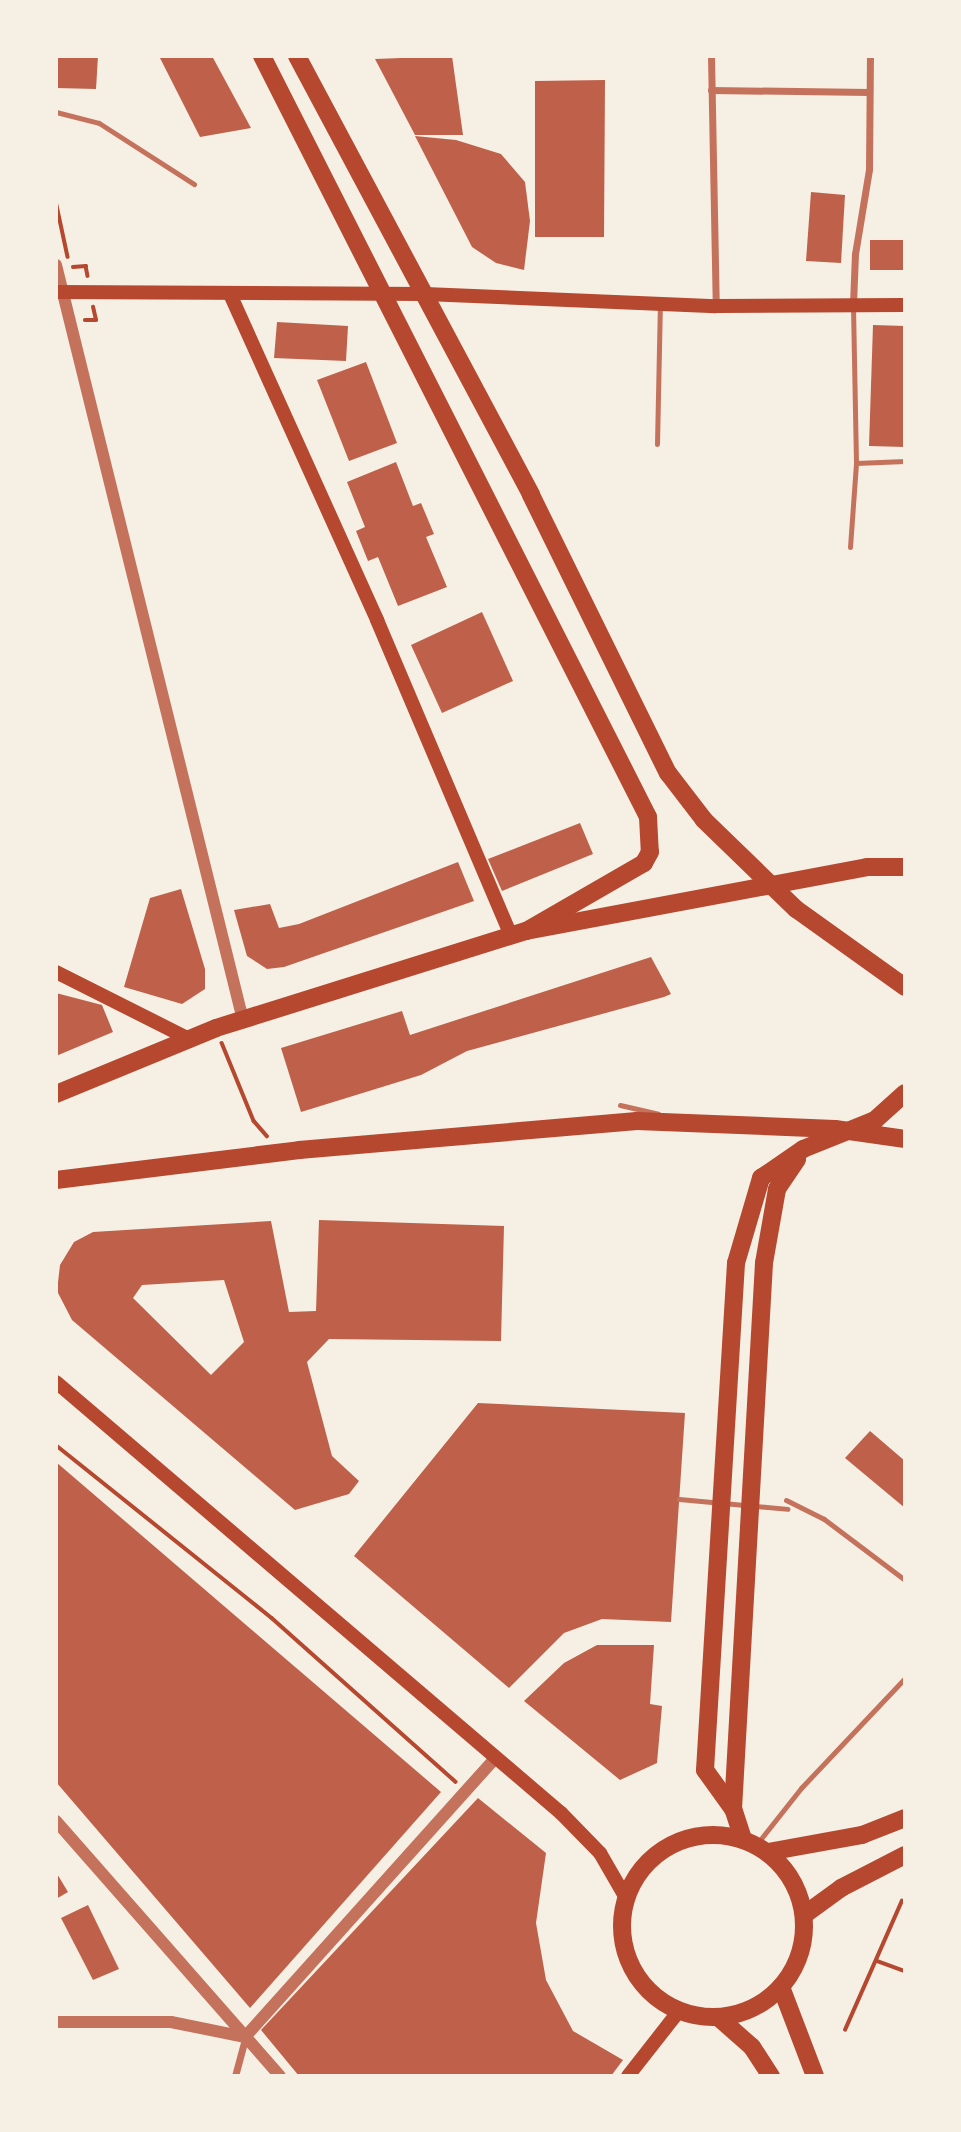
<!DOCTYPE html>
<html>
<head>
<meta charset="utf-8">
<style>
	body { margin:0 }
	#map { position:relative; width:961px; height:2132px; overflow:hidden; background:#f6efe4; font-family:Manrope,sans-serif }
	div>[style] { position:absolute }
	[style*='--x'] { left:calc(var(--x)*1px); top:calc(var(--y)*1px); width:calc(var(--w)*1px); rotate:calc(var(--a)*1deg) }
	.building>* { inset:0; background:#bf614a }
	.path>* { height:3.5px; margin:-1.75px; padding:0 1.75px; transform-origin:1.75px; border-radius:1.75px; background:#b5482f }
	.service>* { height:5px; margin:-2.5px; padding:0 2.5px; transform-origin:2.5px; border-radius:2.5px; background:#c5725c }
	.minor>* { height:7px; margin:-3.5px; padding:0 3.5px; transform-origin:3.5px; border-radius:3.5px; background:#c5725c }
	.tertiary>* { height:12px; margin:-6px; padding:0 6px; transform-origin:6px; border-radius:6px; background:#c5725c }
	.secondary>* { height:14px; margin:-7px; padding:0 7px; transform-origin:7px; border-radius:7px; background:#b5482f }
	.primary>* { height:18px; margin:-9px; padding:0 9px; transform-origin:9px; border-radius:9px; background:#b5482f }
	.primary>.ring { margin:-9px; padding:0; box-sizing:content-box; background:none; border:18px solid #b5482f; border-radius:50% }
	span { translate:-50% -50%; white-space:nowrap; text-align:center; line-height:1.15; -webkit-text-stroke:5px #f6efe4; paint-order:stroke }
	.frame { position:absolute; inset:0; border:58px solid #f6efe4; pointer-events:none }
</style>
</head>
<body>
<div id="map">
	<div class="building">
		<i style="clip-path:polygon(56px 56px,98px 56px,96px 89px,56px 88px)"></i>
		<i style="clip-path:polygon(159px 56px,212px 56px,251px 128px,200px 137px)"></i>
		<i style="clip-path:polygon(452px 56px,463px 135px,415px 135px,375px 59px)"></i>
		<i style="clip-path:polygon(605px 80px,604px 237px,535px 237px,535px 81px)"></i>
		<i style="clip-path:polygon(415px 136px,456px 140px,501px 154px,525px 182px,530px 221px,524px 270px,496px 263px,472px 247px)"></i>
		<i style="clip-path:polygon(811px 192px,845px 195px,841px 263px,806px 261px)"></i>
		<i style="clip-path:polygon(870px 240px,905px 240px,905px 270px,870px 270px)"></i>
		<i style="clip-path:polygon(277px 322px,348px 326px,346px 361px,274px 358px)"></i>
		<i style="clip-path:polygon(873px 325px,905px 326px,905px 447px,869px 446px)"></i>
		<i style="clip-path:polygon(366px 362px,397px 443px,349px 461px,317px 380px)"></i>
		<i style="clip-path:polygon(396px 462px,413px 506px,421px 503px,434px 534px,426px 537px,447px 587px,398px 606px,378px 557px,368px 561px,356px 531px,365px 527px,347px 482px)"></i>
		<i style="clip-path:polygon(482px 612px,513px 681px,442px 713px,411px 645px)"></i>
		<i style="clip-path:polygon(580px 823px,593px 854px,502px 891px,488px 859px)"></i>
		<i style="clip-path:polygon(458px 862px,474px 901px,284px 967px,267px 969px,247px 956px,234px 910px,270px 904px,279px 928px,299px 924px)"></i>
		<i style="clip-path:polygon(181px 889px,205px 969px,205px 989px,182px 1004px,124px 987px,150px 898px)"></i>
		<i style="clip-path:polygon(651px 957px,671px 994px,664px 997px,467px 1051px,421px 1075px,301px 1112px,281px 1048px,402px 1011px,410px 1035px)"></i>
		<i style="clip-path:polygon(56px 993px,102px 1005px,113px 1032px,56px 1056px)"></i>
		<i style="clip-path:polygon(evenodd,319px 1220px,504px 1226px,501px 1341px,329px 1339px,307px 1362px,332px 1456px,359px 1481px,349px 1494px,295px 1510px,72px 1320px,57px 1291px,60px 1265px,74px 1242px,93px 1232px,271px 1221px,289px 1312px,316px 1311px,319px 1220px,224px 1280px,244px 1342px,211px 1375px,133px 1298px,142px 1285px,224px 1280px)"></i>
		<i style="clip-path:polygon(478px 1403px,685px 1413px,671px 1622px,602px 1619px,564px 1633px,509px 1688px,354px 1556px)"></i>
		<i style="clip-path:polygon(870px 1431px,905px 1461px,905px 1508px,845px 1458px)"></i>
		<i style="clip-path:polygon(56px 1462px,441px 1792px,250px 2008px,56px 1782px)"></i>
		<i style="clip-path:polygon(597px 1645px,654px 1645px,650px 1704px,662px 1706px,657px 1763px,620px 1780px,524px 1701px,564px 1663px)"></i>
		<i style="clip-path:polygon(478px 1798px,546px 1853px,536px 1923px,546px 1980px,573px 2031px,623px 2060px,611px 2076px,299px 2076px,261px 2030px)"></i>
		<i style="clip-path:polygon(56px 1872px,68px 1892px,56px 1899px)"></i>
		<i style="clip-path:polygon(88px 1905px,119px 1969px,93px 1980px,61px 1918px)"></i>
	</div>
	<div class="path">
		<i style="--x:56;--y:201;--w:57;--a:77.9"></i>
		<i style="--x:73;--y:267;--w:13;--a:-4"></i>
		<i style="--x:86;--y:266;--w:10;--a:79"></i>
		<i style="--x:85;--y:320;--w:11;--a:0"></i>
		<i style="--x:96;--y:320;--w:13;--a:-103"></i>
		<i style="--x:222;--y:1043;--w:84;--a:67.7"></i>
		<i style="--x:254;--y:1121;--w:20;--a:49"></i>
		<i style="--x:56;--y:1445;--w:277;--a:38.7"></i>
		<i style="--x:272;--y:1618;--w:246;--a:41.7"></i>
		<i style="--x:877;--y:1961;--w:30;--a:20"></i>
		<i style="--x:845;--y:2030;--w:141;--a:-66.2"></i>
	</div>
	<div class="service">
		<i style="--x:56;--y:112;--w:44;--a:14.3"></i>
		<i style="--x:99;--y:123;--w:113;--a:32.7"></i>
		<i style="--x:657;--y:444;--w:139;--a:-88.8"></i>
		<i style="--x:856;--y:463;--w:49;--a:-2.3"></i>
		<i style="--x:850;--y:547;--w:84;--a:-85.9"></i>
		<i style="--x:856;--y:463;--w:158;--a:-91.1"></i>
		<i style="--x:620;--y:1105;--w:39;--a:13"></i>
		<i style="--x:679;--y:1499;--w:109;--a:5.2"></i>
		<i style="--x:786;--y:1500;--w:42;--a:26.6"></i>
		<i style="--x:824;--y:1519;--w:101;--a:37"></i>
		<i style="--x:756;--y:1845;--w:73;--a:-51.7"></i>
		<i style="--x:801;--y:1788;--w:151;--a:-46.6"></i>
	</div>
	<div class="minor">
		<i style="--x:711;--y:56;--w:250;--a:88.9"></i>
		<i style="--x:711;--y:90;--w:158;--a:0.7"></i>
		<i style="--x:853;--y:305;--w:51;--a:-87.8"></i>
		<i style="--x:855;--y:254;--w:86;--a:-80.6"></i>
		<i style="--x:869;--y:169;--w:113;--a:-89.5"></i>
		<i style="--x:235;--y:2076;--w:39;--a:-75"></i>
	</div>
	<div class="tertiary">
		<i style="--x:56;--y:265;--w:778;--a:76.09"></i>
		<i style="--x:56;--y:1821;--w:339;--a:48.7"></i>
		<i style="--x:56;--y:2022;--w:115;--a:0"></i>
		<i style="--x:171;--y:2022;--w:76;--a:11.5"></i>
		<i style="--x:245;--y:2037;--w:376;--a:-48.1"></i>
	</div>
	<div class="secondary">
		<i style="--x:56;--y:292;--w:369;--a:0.3"></i>
		<i style="--x:425;--y:294;--w:291;--a:2.4"></i>
		<i style="--x:716;--y:306;--w:189;--a:-0.3"></i>
		<i style="--x:230;--y:294;--w:358;--a:65.7"></i>
		<i style="--x:377;--y:620;--w:342;--a:67"></i>
		<i style="--x:56;--y:972;--w:149;--a:26.7"></i>
		<i style="--x:56;--y:1382;--w:664;--a:40.48"></i>
		<i style="--x:561;--y:1813;--w:56;--a:45.7"></i>
		<i style="--x:600;--y:1853;--w:52;--a:60"></i>
		<i style="--x:628;--y:2076;--w:83;--a:-51.9"></i>
	</div>
	<div class="primary">
		<i style="--x:262;--y:56;--w:853;--a:63.1"></i>
		<i style="--x:648;--y:817;--w:35;--a:87"></i>
		<i style="--x:650;--y:852;--w:13;--a:119"></i>
		<i style="--x:644;--y:863;--w:136;--a:150"></i>
		<i style="--x:297;--y:56;--w:497;--a:61.9"></i>
		<i style="--x:531;--y:495;--w:310;--a:63.8"></i>
		<i style="--x:668;--y:773;--w:59;--a:52.5"></i>
		<i style="--x:704;--y:820;--w:128;--a:44.1"></i>
		<i style="--x:796;--y:909;--w:134;--a:35.6"></i>
		<i style="--x:56;--y:1094;--w:173;--a:-22.4"></i>
		<i style="--x:216;--y:1028;--w:325;--a:-17.4"></i>
		<i style="--x:526;--y:931;--w:347;--a:-10.6"></i>
		<i style="--x:867;--y:867;--w:38;--a:0"></i>
		<i style="--x:56;--y:1180;--w:245;--a:-7"></i>
		<i style="--x:299;--y:1150;--w:339;--a:-4.9"></i>
		<i style="--x:637;--y:1121;--w:198;--a:2.3"></i>
		<i style="--x:835;--y:1129;--w:71;--a:8.1"></i>
		<i style="--x:733;--y:1809;--w:547;--a:-86.75"></i>
		<i style="--x:764;--y:1263;--w:75;--a:-80"></i>
		<i style="--x:777;--y:1189;--w:36;--a:-56"></i>
		<i class="ring" style="left:622px;top:1835px;width:164px;height:164px"></i>
		<i style="--x:743;--y:1839;--w:32;--a:-108"></i>
		<i style="--x:733;--y:1809;--w:48;--a:-125.7"></i>
		<i style="--x:705;--y:1770;--w:508;--a:-86.5"></i>
		<i style="--x:736;--y:1263;--w:89;--a:-73.6"></i>
		<i style="--x:761;--y:1178;--w:51;--a:-34.6"></i>
		<i style="--x:803;--y:1149;--w:78;--a:-21.9"></i>
		<i style="--x:875;--y:1120;--w:40;--a:-42"></i>
		<i style="--x:768;--y:1852;--w:96;--a:-10.3"></i>
		<i style="--x:862;--y:1835;--w:46;--a:-21.6"></i>
		<i style="--x:804;--y:1915;--w:46;--a:-36.1"></i>
		<i style="--x:841;--y:1888;--w:72;--a:-27.3"></i>
		<i style="--x:781;--y:1987;--w:95;--a:69.1"></i>
		<i style="--x:718;--y:2017;--w:45;--a:41.4"></i>
		<i style="--x:752;--y:2047;--w:35;--a:57"></i>
	</div>
	<div class="frame"></div>
</div>
</body>
</html>
